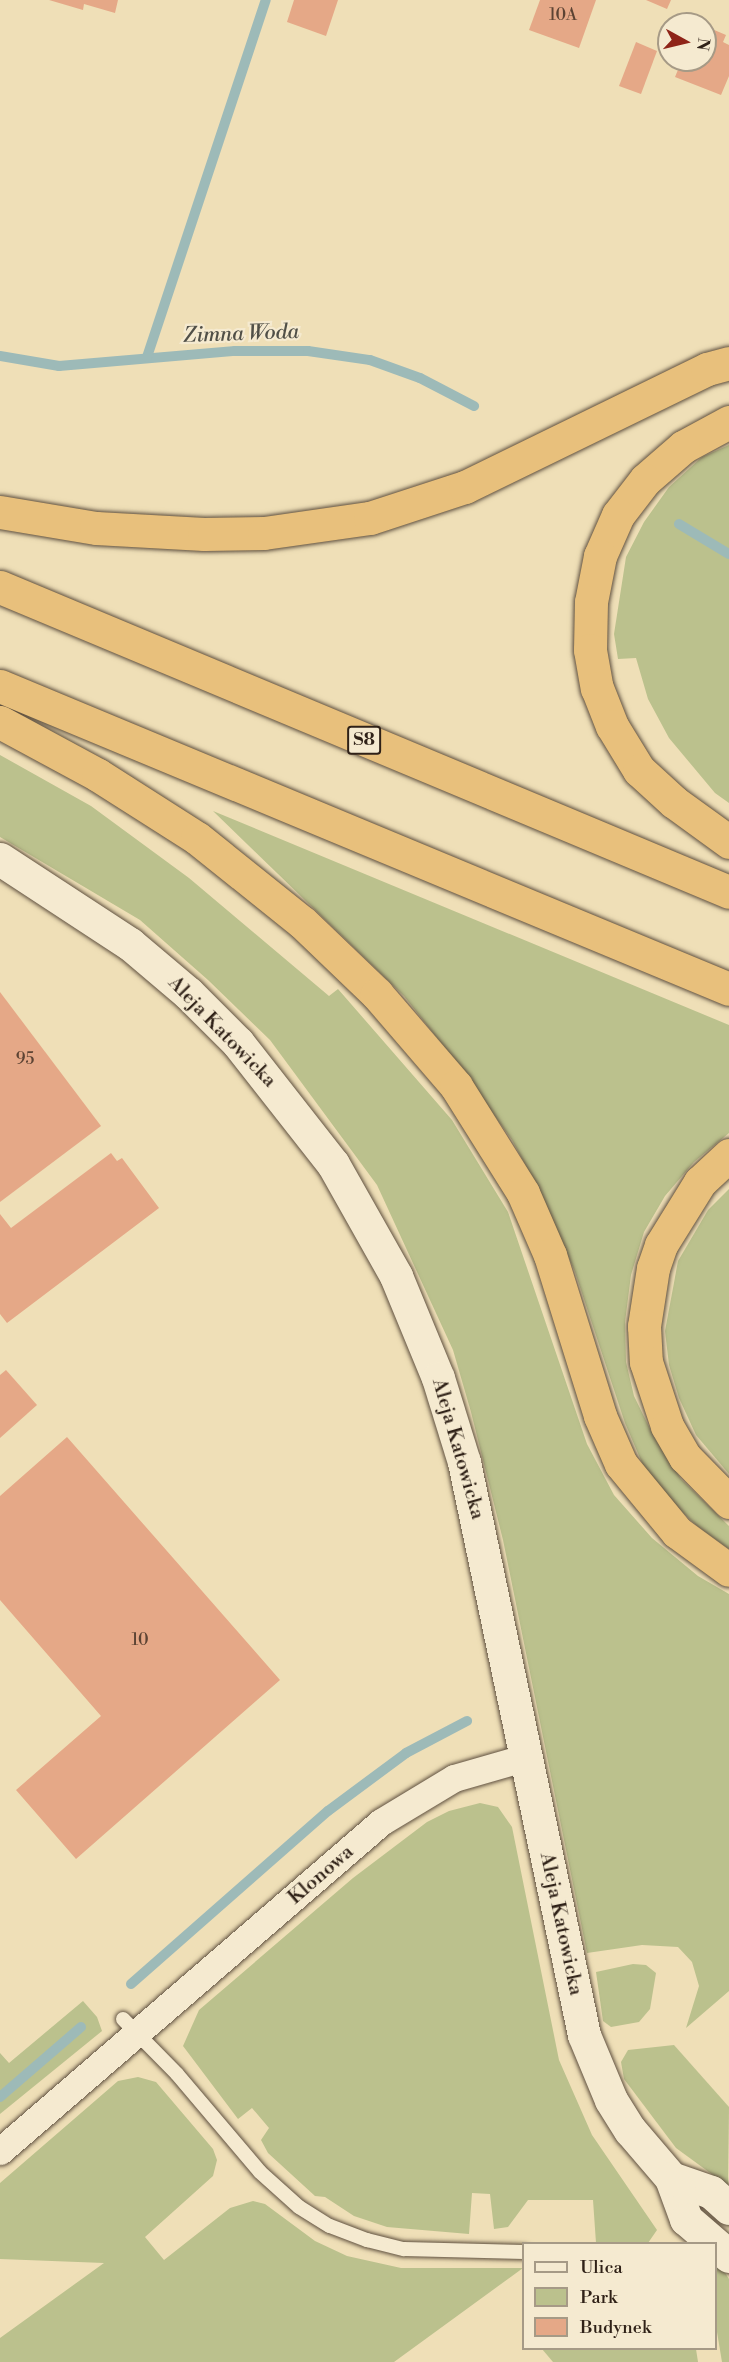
<!DOCTYPE html>
<html>
<head>
<meta charset="utf-8">
<style>
	body { margin:0 }
	#map { position:relative; width:729px; height:2362px; overflow:hidden; background:#efdfb7; font-family:"Libre Bodoni",serif }
	div>[style] { position:absolute }
	[style*='--x'] { left:calc(var(--x)*1px); top:calc(var(--y)*1px); width:calc(var(--w)*1px); rotate:calc(var(--a)*1deg) }
	.green>* { inset:0; background:#bbc18d }
	.stream>* { height:10px; margin:-5px; padding:0 5px; transform-origin:5px; border-radius:5px; background:#9dbab8 }
	.building>* { inset:0; background:#e5a887 }
	.roads { filter:drop-shadow(0 0 2px #5f503f) drop-shadow(0 0 2px #5f503f) }
	.lane>* { height:14px; margin:-7px; padding:0 7px; transform-origin:7px; border-radius:7px; background:#f5ead0 }
	.street>* { height:27px; margin:-13.5px; padding:0 13.5px; transform-origin:13.5px; border-radius:13.5px; background:#f5ead0 }
	.secondary>* { height:33px; margin:-16.5px; padding:0 16.5px; transform-origin:16.5px; border-radius:16.5px; background:#f5ead0 }
	.highway>* { height:33px; margin:-16.5px; padding:0 16.5px; transform-origin:16.5px; border-radius:16.5px; background:#e8c07c }
	span { translate:-50% -50%; white-space:nowrap; text-align:center; line-height:1.15; -webkit-text-stroke:4.5px #f5ead0; paint-order:stroke }
	.number-label { font-size:16px; color:#5c4333 }
	.number-label span { -webkit-text-stroke-width:0 }
	.shield-label span { padding:2px 4px; background:#f5ead0; border:2px solid; border-radius:4px; -webkit-text-stroke-width:0 }
	.shield-label { font-size:18px; color:#2f2117; font-weight:700 }
	.street-label { font-size:20px; color:#2f2117 }
	.water-label { font-size:21px; color:#504f47; font-style:italic }
	.legend { position:absolute; left:522px; top:2242px; width:195px; height:108px; box-sizing:border-box; background:#f5ead0; border:2px solid #a69a86; margin:0; padding:8px 10px; list-style:none; font-size:18px; color:#2f2117 }
	.legend li { display:flex; align-items:center; gap:12px; height:30px }
	.legend b { width:30px; border:2px solid #a69a86 }
	.north { position:absolute; left:657px; top:12px; width:60px; height:60px; box-sizing:border-box; background:#f5ead0; border:2px solid #a69a86; border-radius:50%; rotate:98deg; font-size:16px; font-weight:700; line-height:24px; text-align:center; color:#2f2117 }
	.north::after { content:''; display:block; margin:auto; width:21px; height:27px; background:#8f2418; clip-path:polygon(50% 0,100% 100%,50% 72%,0 100%) }
</style>
</head>
<body>
<div id="map">
	<div class="green">
		<i style="clip-path:polygon(729px 445px,729px 803px,715px 793px,669px 738px,648px 699px,636px 658px,618px 659px,614px 634px,626px 557px,644px 522px,669px 487px,702px 457px)"></i>
		<i style="clip-path:polygon(0 755px,91px 806px,189px 878px,329px 996px,338px 989px,452px 1120px,508px 1212px,587px 1444px,614px 1495px,652px 1538px,698px 1576px,729px 1594px,729px 1991px,686px 2028px,699px 1986px,692px 1962px,678px 1947px,642px 1945px,587px 1953px,503px 1540px,471px 1412px,453px 1350px,377px 1185px,270px 1040px,208px 980px,140px 920px,0 837px)"></i>
		<i style="clip-path:polygon(213px 811px,729px 1025px,729px 1133px,694px 1162px,665px 1196px,644px 1232px,631px 1275px,625px 1322px,626px 1362px,634px 1396px,654px 1437px,681px 1479px,729px 1526px,729px 1549px,697px 1526px,669px 1499px,643px 1465px,625px 1423px,575px 1272px,544px 1200px,512px 1140px,460px 1067px,404px 996px)"></i>
		<i style="clip-path:polygon(729px 1189px,729px 1474px,696px 1435px,679px 1398px,669px 1365px,665px 1331px,678px 1261px,708px 1210px)"></i>
		<i style="clip-path:polygon(480px 1803px,498px 1807px,512px 1827px,559px 2060px,592px 2135px,657px 2230px,648px 2243px,596px 2243px,593px 2200px,528px 2200px,508px 2227px,494px 2229px,490px 2194px,472px 2193px,469px 2234px,387px 2227px,354px 2216px,325px 2197px,315px 2196px,268px 2153px,261px 2140px,269px 2128px,252px 2108px,238px 2119px,183px 2046px,199px 2010px,353px 1878px,427px 1822px,449px 1811px)"></i>
		<i style="clip-path:polygon(633px 1964px,646px 1965px,656px 1973px,650px 2009px,639px 2022px,611px 2027px,603px 2021px,596px 1972px)"></i>
		<i style="clip-path:polygon(83px 2001px,97px 2017px,102px 2031px,0 2114px,0 2053px,9px 2063px)"></i>
		<i style="clip-path:polygon(674px 2045px,729px 2107px,728px 2186px,676px 2148px,624px 2079px,621px 2062px,628px 2050px)"></i>
		<i style="clip-path:polygon(138px 2077px,156px 2082px,213px 2149px,217px 2160px,213px 2176px,145px 2237px,164px 2260px,230px 2208px,253px 2201px,265px 2204px,315px 2241px,347px 2256px,401px 2268px,523px 2268px,394px 2362px,0 2362px,0 2338px,104px 2263px,0 2259px,0 2183px,118px 2081px)"></i>
		<i style="clip-path:polygon(716px 2258px,729px 2279px,729px 2362px,722px 2362px,716px 2326px)"></i>
		<i style="clip-path:polygon(542px 2349px,696px 2349px,698px 2362px,553px 2362px)"></i>
	</div>
	<div class="stream">
		<i style="--x:0;--y:356;--w:60;--a:9.6"></i>
		<i style="--x:59;--y:366;--w:177;--a:-4.9"></i>
		<i style="--x:235;--y:351;--w:73;--a:0"></i>
		<i style="--x:308;--y:351;--w:63;--a:8.3"></i>
		<i style="--x:370;--y:360;--w:53;--a:19.8"></i>
		<i style="--x:420;--y:378;--w:61;--a:27.4"></i>
		<i style="--x:147;--y:357;--w:376;--a:-71.6"></i>
		<i style="--x:679;--y:524;--w:58;--a:31"></i>
		<i style="--x:131;--y:1984;--w:262;--a:-41.3"></i>
		<i style="--x:328;--y:1811;--w:97;--a:-36.6"></i>
		<i style="--x:406;--y:1753;--w:69;--a:-27.7"></i>
		<i style="--x:0;--y:2097;--w:107;--a:-40.8"></i>
	</div>
	<div class="building">
		<i style="clip-path:polygon(49px 0,118px 0,115px 13px,84px 4px,83px 10px)"></i>
		<i style="clip-path:polygon(294px 0,338px 0,326px 36px,287px 22px)"></i>
		<i style="clip-path:polygon(540px 0,596px 0,579px 48px,529px 30px)"></i>
		<i style="clip-path:polygon(646px 0,671px 0,667px 9px)"></i>
		<i style="clip-path:polygon(705px 26px,726px 35px,723px 42px,729px 45px,729px 76px,721px 95px,675px 77px,682px 60px,705px 60px)"></i>
		<i style="clip-path:polygon(636px 42px,657px 51px,641px 94px,619px 86px)"></i>
		<i style="clip-path:polygon(0 992px,101px 1126px,0 1202px)"></i>
		<i style="clip-path:polygon(111px 1153px,117px 1161px,122px 1158px,159px 1208px,7px 1323px,0 1314px,0 1214px,11px 1228px)"></i>
		<i style="clip-path:polygon(6px 1370px,37px 1405px,0 1438px,0 1375px)"></i>
		<i style="clip-path:polygon(67px 1437px,280px 1680px,76px 1859px,16px 1790px,101px 1716px,0 1600px,0 1496px)"></i>
	</div>
	<div class="roads">
		<div class="lane">
			<i style="--x:123;--y:2019;--w:77;--a:45.5"></i>
			<i style="--x:177;--y:2074;--w:128;--a:49.7"></i>
			<i style="--x:260;--y:2172;--w:52;--a:41.9"></i>
			<i style="--x:299;--y:2207;--w:36;--a:32"></i>
			<i style="--x:330;--y:2226;--w:40;--a:21"></i>
			<i style="--x:367;--y:2240;--w:38;--a:14"></i>
			<i style="--x:404;--y:2249;--w:120;--a:1.4"></i>
		</div>
		<div class="street">
			<i style="--x:0;--y:2151;--w:503;--a:-40.81"></i>
			<i style="--x:381;--y:1822;--w:85;--a:-31.1"></i>
			<i style="--x:454;--y:1778;--w:76;--a:-16"></i>
		</div>
		<div class="secondary">
			<i style="--x:0;--y:859;--w:155;--a:33.2"></i>
			<i style="--x:130;--y:944;--w:76;--a:40.2"></i>
			<i style="--x:188;--y:993;--w:71;--a:45"></i>
			<i style="--x:238;--y:1043;--w:154;--a:51.9"></i>
			<i style="--x:333;--y:1164;--w:129;--a:60.6"></i>
			<i style="--x:396;--y:1276;--w:110;--a:67.6"></i>
			<i style="--x:438;--y:1378;--w:88;--a:72.8"></i>
			<i style="--x:464;--y:1462;--w:585;--a:78.17"></i>
			<i style="--x:584;--y:2035;--w:70;--a:67.4"></i>
			<i style="--x:611;--y:2100;--w:36;--a:58"></i>
			<i style="--x:630;--y:2130;--w:63;--a:49.5"></i>
			<i style="--x:671;--y:2178;--w:44;--a:69.9"></i>
			<i style="--x:686;--y:2219;--w:57;--a:40.7"></i>
			<i style="--x:671;--y:2178;--w:42;--a:19.3"></i>
			<i style="--x:711;--y:2192;--w:24;--a:42"></i>
		</div>
		<div class="highway">
			<i style="--x:729;--y:422;--w:52;--a:151.5"></i>
			<i style="--x:683;--y:447;--w:50;--a:139"></i>
			<i style="--x:645;--y:480;--w:44;--a:127.6"></i>
			<i style="--x:618;--y:515;--w:45;--a:113.7"></i>
			<i style="--x:600;--y:556;--w:47;--a:101.1"></i>
			<i style="--x:591;--y:602;--w:48;--a:91.2"></i>
			<i style="--x:590;--y:650;--w:39;--a:80"></i>
			<i style="--x:597;--y:688;--w:41;--a:68.5"></i>
			<i style="--x:612;--y:726;--w:52;--a:58.5"></i>
			<i style="--x:639;--y:770;--w:47;--a:42.4"></i>
			<i style="--x:674;--y:802;--w:68;--a:36"></i>
			<i style="--x:0;--y:512;--w:97;--a:9.5"></i>
			<i style="--x:96;--y:528;--w:108;--a:3.2"></i>
			<i style="--x:204;--y:534;--w:60;--a:-1"></i>
			<i style="--x:264;--y:533;--w:107;--a:-8.1"></i>
			<i style="--x:370;--y:518;--w:100;--a:-18.1"></i>
			<i style="--x:465;--y:487;--w:269;--a:-26"></i>
			<i style="--x:707;--y:369;--w:23;--a:-15"></i>
			<i style="--x:0;--y:587;--w:790;--a:22.7"></i>
			<i style="--x:0;--y:686;--w:789;--a:22.57"></i>
			<i style="--x:0;--y:722;--w:111;--a:28.4"></i>
			<i style="--x:98;--y:775;--w:117;--a:32.5"></i>
			<i style="--x:197;--y:838;--w:134;--a:38.7"></i>
			<i style="--x:302;--y:922;--w:104;--a:43.8"></i>
			<i style="--x:377;--y:994;--w:121;--a:49.3"></i>
			<i style="--x:456;--y:1086;--w:126;--a:57.9"></i>
			<i style="--x:523;--y:1193;--w:68;--a:66.5"></i>
			<i style="--x:550;--y:1255;--w:169;--a:72.7"></i>
			<i style="--x:600;--y:1416;--w:52;--a:66.4"></i>
			<i style="--x:621;--y:1464;--w:88;--a:50.5"></i>
			<i style="--x:677;--y:1532;--w:64;--a:36.2"></i>
			<i style="--x:729;--y:1155;--w:40;--a:137"></i>
			<i style="--x:700;--y:1182;--w:74;--a:121.8"></i>
			<i style="--x:661;--y:1245;--w:24;--a:109"></i>
			<i style="--x:653;--y:1268;--w:59;--a:98.8"></i>
			<i style="--x:644;--y:1326;--w:36;--a:87"></i>
			<i style="--x:646;--y:1362;--w:67;--a:71.8"></i>
			<i style="--x:667;--y:1426;--w:36;--a:60"></i>
			<i style="--x:685;--y:1457;--w:63;--a:45.6"></i>
		</div>
	</div>
	<div class="number-label">
		<span style="left:563px;top:15px">10A</span>
		<span style="left:25px;top:1059px">95</span>
		<span style="left:140px;top:1640px">10</span>
	</div>
	<div class="shield-label">
		<span style="left:364px;top:740px">S8</span>
	</div>
	<div class="street-label">
		<span style="left:222px;top:1032px;rotate:46deg">Aleja Katowicka</span>
		<span style="left:458px;top:1449px;rotate:74deg">Aleja Katowicka</span>
		<span style="left:321px;top:1875px;rotate:-41deg">Klonowa</span>
		<span style="left:561px;top:1924px;rotate:78deg">Aleja Katowicka</span>
	</div>
	<div class="water-label">
		<span style="left:241px;top:334px;rotate:-2deg">Zimna Woda</span>
	</div>
	<ul class="legend">
	<li><b style="height:8px;background:#f5ead0"></b>Ulica</li>
	<li><b style="height:16px;background:#bbc18d"></b>Park</li>
	<li><b style="height:16px;background:#e5a887"></b>Budynek</li>
	</ul>
	<div class="north">N</div>
</div>
</body>
</html>
